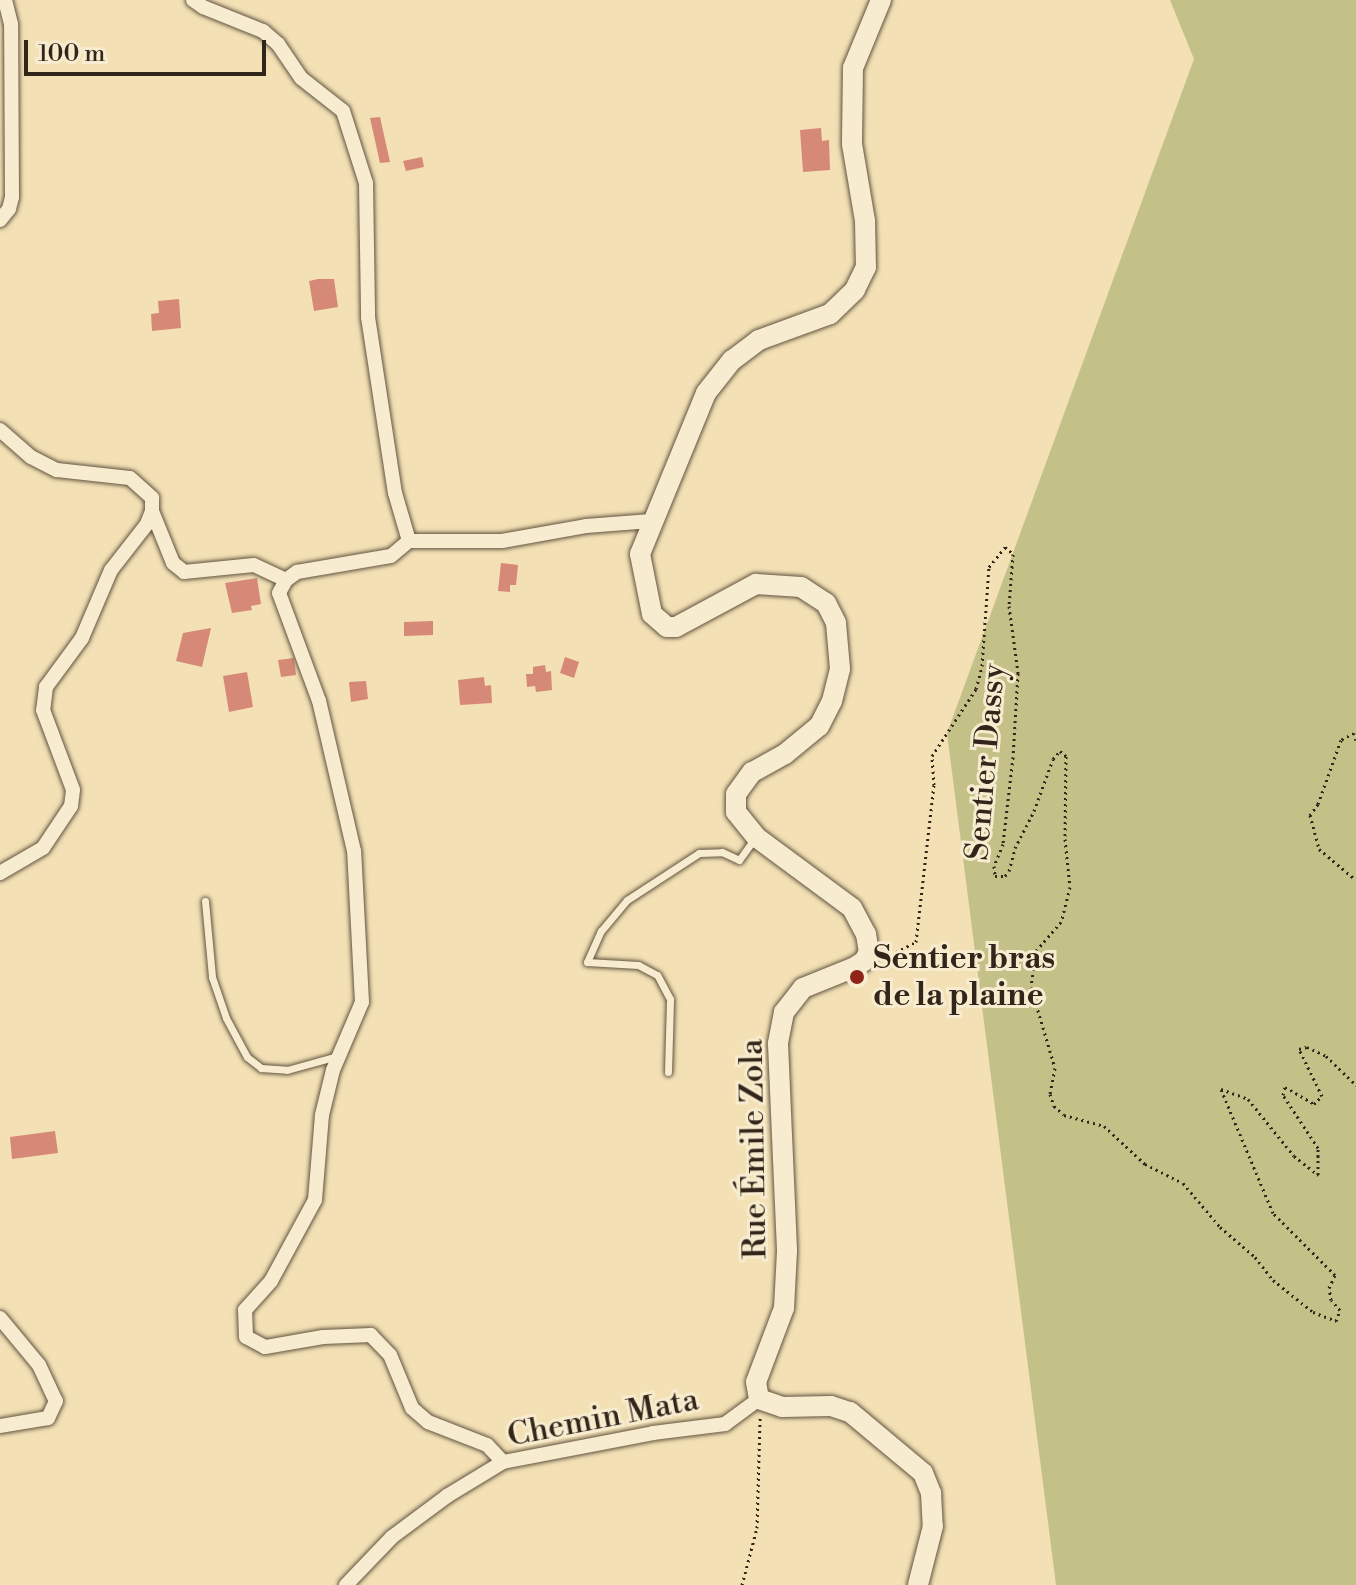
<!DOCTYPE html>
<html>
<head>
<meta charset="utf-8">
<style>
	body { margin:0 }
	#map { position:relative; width:1356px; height:1585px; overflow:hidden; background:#f3e1b5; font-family:"Libre Bodoni",serif }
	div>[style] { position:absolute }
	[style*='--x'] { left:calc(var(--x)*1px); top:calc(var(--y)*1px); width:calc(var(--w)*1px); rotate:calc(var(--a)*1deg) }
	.green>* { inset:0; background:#c3c188 }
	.building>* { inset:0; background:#d68976 }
	.path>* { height:3px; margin-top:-1.5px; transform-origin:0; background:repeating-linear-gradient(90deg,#322519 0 2px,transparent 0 6px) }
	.roads { filter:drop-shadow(0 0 2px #625440) drop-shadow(0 0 2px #625440) }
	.service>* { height:7px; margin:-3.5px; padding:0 3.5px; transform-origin:3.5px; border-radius:3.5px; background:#f7eccf }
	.minor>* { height:14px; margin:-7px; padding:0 7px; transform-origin:7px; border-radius:7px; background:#f7eccf }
	.secondary>* { height:20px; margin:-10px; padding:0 10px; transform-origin:10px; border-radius:10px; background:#f7eccf }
	.dots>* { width:22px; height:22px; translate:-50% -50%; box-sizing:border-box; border:4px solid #f7eccf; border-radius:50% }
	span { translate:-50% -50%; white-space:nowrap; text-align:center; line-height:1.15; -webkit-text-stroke:6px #f7eccf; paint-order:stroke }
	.street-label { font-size:32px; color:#322519 }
	.poi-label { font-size:32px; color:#322519; font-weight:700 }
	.left { translate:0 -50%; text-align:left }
	.scale { position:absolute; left:24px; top:40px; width:242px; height:36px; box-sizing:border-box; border:4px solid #322519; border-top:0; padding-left:10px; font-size:24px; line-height:28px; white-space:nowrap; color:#322519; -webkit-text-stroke:6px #f7eccf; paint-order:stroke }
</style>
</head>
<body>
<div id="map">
	<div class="green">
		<i style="clip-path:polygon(1170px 0,1356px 0,1356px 1585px,1056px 1585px,947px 733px,1194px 59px)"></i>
	</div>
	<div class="building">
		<i style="clip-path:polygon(380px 117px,390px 162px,380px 163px,370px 118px)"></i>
		<i style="clip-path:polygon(821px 128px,822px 141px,829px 140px,830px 170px,803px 172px,800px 130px)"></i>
		<i style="clip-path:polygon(422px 157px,424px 167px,406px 171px,403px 161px)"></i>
		<i style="clip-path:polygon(318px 279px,334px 279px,338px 307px,314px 311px,309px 281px)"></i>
		<i style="clip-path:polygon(179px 299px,181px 328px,152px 331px,151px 314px,159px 313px,158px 301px)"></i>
		<i style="clip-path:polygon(501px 563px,518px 565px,516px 585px,510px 585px,510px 592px,498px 591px)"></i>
		<i style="clip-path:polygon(257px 578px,261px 604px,251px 606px,252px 610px,232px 613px,225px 583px)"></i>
		<i style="clip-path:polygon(433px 621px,433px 635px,404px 636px,404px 622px)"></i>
		<i style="clip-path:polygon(211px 628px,202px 667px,176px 661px,183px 633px)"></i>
		<i style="clip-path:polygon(565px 657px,579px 662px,574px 678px,560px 673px)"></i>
		<i style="clip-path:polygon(294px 658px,296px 675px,281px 677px,278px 660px)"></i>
		<i style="clip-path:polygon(545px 665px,546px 672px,551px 671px,552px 690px,536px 692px,535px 686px,527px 687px,526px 674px,533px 674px,533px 667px)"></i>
		<i style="clip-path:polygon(247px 672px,253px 707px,229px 712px,223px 676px)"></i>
		<i style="clip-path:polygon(484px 677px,485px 686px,491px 685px,492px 703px,460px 705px,458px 680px)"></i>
		<i style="clip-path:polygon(366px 681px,368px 699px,351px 702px,349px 682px)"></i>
		<i style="clip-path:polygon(55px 1131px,58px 1153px,12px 1159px,10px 1137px)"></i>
	</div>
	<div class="path">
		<i style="--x:1356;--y:740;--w:7;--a:-106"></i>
		<i style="--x:1354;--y:733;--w:15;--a:152"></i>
		<i style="--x:1341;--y:740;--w:68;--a:109.8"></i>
		<i style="--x:1318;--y:804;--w:14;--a:126"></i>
		<i style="--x:1310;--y:815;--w:35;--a:75"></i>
		<i style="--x:1319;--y:849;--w:48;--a:40"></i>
		<i style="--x:896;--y:952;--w:22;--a:-27"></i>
		<i style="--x:916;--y:942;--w:158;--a:-83.5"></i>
		<i style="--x:934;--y:785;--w:29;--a:-94"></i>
		<i style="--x:932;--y:756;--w:80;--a:-56.7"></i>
		<i style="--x:976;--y:689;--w:24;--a:-75"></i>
		<i style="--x:982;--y:666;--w:99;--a:-86"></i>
		<i style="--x:989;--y:567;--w:26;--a:-51"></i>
		<i style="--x:1005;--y:547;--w:11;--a:41"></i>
		<i style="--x:1013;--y:554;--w:52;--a:94.4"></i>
		<i style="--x:1009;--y:606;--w:68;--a:82.3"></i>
		<i style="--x:1018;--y:673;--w:84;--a:93.4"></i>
		<i style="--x:1013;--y:757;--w:88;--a:96.6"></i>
		<i style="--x:1003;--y:844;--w:24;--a:112"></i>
		<i style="--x:994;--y:866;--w:10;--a:84"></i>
		<i style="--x:995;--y:876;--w:10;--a:0"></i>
		<i style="--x:1005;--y:876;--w:6;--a:-51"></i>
		<i style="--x:1009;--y:871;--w:24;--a:-75"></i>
		<i style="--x:1015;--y:848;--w:42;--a:-62.8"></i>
		<i style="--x:1034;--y:811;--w:55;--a:-69.9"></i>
		<i style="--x:1053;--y:759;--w:11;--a:-49"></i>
		<i style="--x:1060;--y:751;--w:8;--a:40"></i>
		<i style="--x:1066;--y:756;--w:83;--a:90.7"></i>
		<i style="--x:1065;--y:839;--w:48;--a:84.1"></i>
		<i style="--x:1070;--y:887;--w:36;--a:104"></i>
		<i style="--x:1061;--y:922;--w:38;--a:131"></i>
		<i style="--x:1036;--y:951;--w:36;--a:98"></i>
		<i style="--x:1031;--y:987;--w:84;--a:73.5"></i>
		<i style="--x:1055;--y:1068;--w:26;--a:101"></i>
		<i style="--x:1050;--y:1094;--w:13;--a:72"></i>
		<i style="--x:1054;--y:1106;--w:13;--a:42"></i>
		<i style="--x:1064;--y:1115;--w:41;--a:15.4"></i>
		<i style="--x:1104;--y:1126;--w:56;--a:42.8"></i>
		<i style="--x:1145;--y:1164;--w:42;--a:26.6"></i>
		<i style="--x:1183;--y:1183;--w:57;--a:49.9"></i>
		<i style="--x:1220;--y:1227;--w:46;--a:40.6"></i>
		<i style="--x:1255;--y:1257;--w:29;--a:52"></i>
		<i style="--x:1273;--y:1280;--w:51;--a:38.7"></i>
		<i style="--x:1313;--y:1312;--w:25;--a:21"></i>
		<i style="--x:1336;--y:1321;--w:12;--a:-70"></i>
		<i style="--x:1340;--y:1310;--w:13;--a:-132"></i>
		<i style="--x:1331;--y:1300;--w:12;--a:-99"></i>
		<i style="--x:1329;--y:1288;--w:14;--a:-65"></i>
		<i style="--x:1335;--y:1275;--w:88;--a:-135"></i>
		<i style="--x:1273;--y:1213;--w:134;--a:-112.8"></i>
		<i style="--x:1221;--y:1089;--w:29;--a:20"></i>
		<i style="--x:1248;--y:1099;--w:73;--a:51.1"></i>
		<i style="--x:1294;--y:1156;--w:31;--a:38"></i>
		<i style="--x:1318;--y:1175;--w:27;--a:-90"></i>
		<i style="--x:1318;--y:1148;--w:64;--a:-123.4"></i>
		<i style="--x:1283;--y:1095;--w:8;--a:-76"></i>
		<i style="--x:1285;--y:1087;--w:34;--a:30"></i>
		<i style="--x:1314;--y:1104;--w:11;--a:-45"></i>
		<i style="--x:1322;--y:1096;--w:52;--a:-116.1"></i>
		<i style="--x:1299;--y:1049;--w:8;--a:-14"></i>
		<i style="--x:1307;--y:1047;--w:21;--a:25"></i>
		<i style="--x:1326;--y:1056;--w:42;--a:44"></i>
		<i style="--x:742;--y:1585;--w:59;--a:-75.3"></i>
		<i style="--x:757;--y:1528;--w:110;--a:-88.4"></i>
	</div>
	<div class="roads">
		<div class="service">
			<i style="--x:205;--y:901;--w:76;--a:84.7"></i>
			<i style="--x:212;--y:977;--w:43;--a:71.1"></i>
			<i style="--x:226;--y:1018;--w:44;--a:61.7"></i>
			<i style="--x:247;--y:1057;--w:18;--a:38"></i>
			<i style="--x:261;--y:1068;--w:26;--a:4"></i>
			<i style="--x:287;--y:1070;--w:52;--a:-15.6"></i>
			<i style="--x:668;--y:1072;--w:73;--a:-88.4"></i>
			<i style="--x:670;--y:999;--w:27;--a:-118"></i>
			<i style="--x:657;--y:975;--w:21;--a:-152"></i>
			<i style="--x:638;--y:965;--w:51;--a:-176.6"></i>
			<i style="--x:587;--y:962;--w:34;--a:-66"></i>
			<i style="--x:601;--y:931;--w:40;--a:-50"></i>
			<i style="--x:627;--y:900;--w:86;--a:-33.1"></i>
			<i style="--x:699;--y:853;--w:23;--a:-2"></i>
			<i style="--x:722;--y:852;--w:19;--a:25"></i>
			<i style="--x:739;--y:860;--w:27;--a:-54"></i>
		</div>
		<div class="minor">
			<i style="--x:193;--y:0;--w:12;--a:35"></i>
			<i style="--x:203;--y:7;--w:65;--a:21.8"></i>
			<i style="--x:263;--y:31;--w:20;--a:41"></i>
			<i style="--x:278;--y:44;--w:41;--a:55.9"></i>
			<i style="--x:301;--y:78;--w:53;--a:38.2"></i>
			<i style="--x:343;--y:111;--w:76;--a:72.3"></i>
			<i style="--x:366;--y:183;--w:134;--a:89.1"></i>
			<i style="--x:368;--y:317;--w:178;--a:81.3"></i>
			<i style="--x:395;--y:493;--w:50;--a:73.7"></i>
			<i style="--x:0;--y:220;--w:14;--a:-51"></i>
			<i style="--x:9;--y:209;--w:12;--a:-76"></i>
			<i style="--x:12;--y:197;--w:173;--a:-90.3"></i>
			<i style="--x:11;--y:24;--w:25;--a:-104"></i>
			<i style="--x:0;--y:430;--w:41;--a:41.1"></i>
			<i style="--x:31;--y:457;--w:29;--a:27"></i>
			<i style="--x:57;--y:470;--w:73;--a:6.3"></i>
			<i style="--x:130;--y:478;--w:30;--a:42"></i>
			<i style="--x:152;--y:498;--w:13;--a:90"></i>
			<i style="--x:152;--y:511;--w:14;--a:111"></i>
			<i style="--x:147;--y:524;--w:58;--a:128"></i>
			<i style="--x:111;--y:570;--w:74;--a:113.1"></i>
			<i style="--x:82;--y:638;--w:61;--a:126.3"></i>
			<i style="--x:46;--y:687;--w:23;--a:97"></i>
			<i style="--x:43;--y:710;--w:85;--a:69.4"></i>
			<i style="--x:73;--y:790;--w:16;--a:97"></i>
			<i style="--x:71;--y:806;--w:50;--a:123.7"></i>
			<i style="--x:43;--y:848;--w:50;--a:149.8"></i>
			<i style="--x:152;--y:511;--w:56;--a:68"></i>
			<i style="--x:173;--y:563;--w:14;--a:39"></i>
			<i style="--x:184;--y:572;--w:70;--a:-5.7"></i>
			<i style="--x:254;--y:565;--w:35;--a:25"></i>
			<i style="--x:0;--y:1318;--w:61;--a:50.3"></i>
			<i style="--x:39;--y:1365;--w:40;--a:65"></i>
			<i style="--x:56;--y:1401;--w:19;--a:115"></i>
			<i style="--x:48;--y:1418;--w:49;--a:170.5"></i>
			<i style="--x:503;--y:1462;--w:23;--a:-133"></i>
			<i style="--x:487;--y:1445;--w:63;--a:-158.7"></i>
			<i style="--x:428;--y:1422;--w:21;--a:-139"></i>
			<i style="--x:412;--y:1408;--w:57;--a:-112.5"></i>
			<i style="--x:390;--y:1355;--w:28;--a:-134"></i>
			<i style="--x:371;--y:1335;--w:48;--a:177.6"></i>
			<i style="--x:323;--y:1337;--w:59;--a:170.2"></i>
			<i style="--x:265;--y:1347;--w:21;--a:-152"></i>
			<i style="--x:246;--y:1337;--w:27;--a:-92"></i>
			<i style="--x:245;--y:1310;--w:39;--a:-48"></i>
			<i style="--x:271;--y:1281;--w:92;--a:-61.5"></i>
			<i style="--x:315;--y:1200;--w:85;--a:-85.3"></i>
			<i style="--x:322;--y:1115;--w:46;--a:-76.3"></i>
			<i style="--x:333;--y:1070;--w:74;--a:-66.9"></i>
			<i style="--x:362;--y:1002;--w:151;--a:-93"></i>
			<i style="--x:354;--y:851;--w:154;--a:-103.1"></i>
			<i style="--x:319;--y:701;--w:115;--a:-110.3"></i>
			<i style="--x:279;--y:593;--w:15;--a:-62"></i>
			<i style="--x:286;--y:580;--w:14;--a:-36"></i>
			<i style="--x:297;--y:572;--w:95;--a:-9.7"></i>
			<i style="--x:391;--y:556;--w:23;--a:-40"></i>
			<i style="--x:409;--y:541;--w:93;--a:0"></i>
			<i style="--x:502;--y:541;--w:85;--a:-10.1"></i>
			<i style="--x:586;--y:526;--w:65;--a:-4.4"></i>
			<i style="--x:346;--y:1585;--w:66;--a:-46.2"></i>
			<i style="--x:392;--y:1537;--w:69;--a:-36.7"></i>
			<i style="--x:447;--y:1496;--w:66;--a:-31.3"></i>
			<i style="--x:503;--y:1462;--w:153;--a:-10.9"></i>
			<i style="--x:653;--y:1433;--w:73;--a:-7.1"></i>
			<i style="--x:725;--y:1424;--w:42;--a:-36.3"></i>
		</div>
		<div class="secondary">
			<i style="--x:881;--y:0;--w:74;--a:112.4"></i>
			<i style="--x:853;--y:68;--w:76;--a:90.8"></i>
			<i style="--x:852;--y:144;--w:78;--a:80.4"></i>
			<i style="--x:865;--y:221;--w:46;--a:88.8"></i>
			<i style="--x:866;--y:267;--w:25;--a:116"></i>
			<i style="--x:855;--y:290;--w:35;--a:136"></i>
			<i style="--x:830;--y:314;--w:76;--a:159.9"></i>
			<i style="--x:759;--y:340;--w:34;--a:143"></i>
			<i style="--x:732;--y:360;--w:42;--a:128.2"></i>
			<i style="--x:706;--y:393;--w:174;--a:112.3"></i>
			<i style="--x:640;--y:554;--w:61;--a:78.7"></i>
			<i style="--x:652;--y:614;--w:20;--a:41"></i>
			<i style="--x:667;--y:627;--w:9;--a:0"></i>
			<i style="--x:676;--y:627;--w:91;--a:-28.3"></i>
			<i style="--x:756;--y:584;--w:45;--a:3.8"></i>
			<i style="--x:801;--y:587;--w:30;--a:33"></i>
			<i style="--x:826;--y:603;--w:22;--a:63"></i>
			<i style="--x:836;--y:623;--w:46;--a:85"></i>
			<i style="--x:840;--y:669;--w:33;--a:104"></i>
			<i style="--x:832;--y:701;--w:28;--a:117"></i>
			<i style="--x:819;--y:726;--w:44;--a:140.5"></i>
			<i style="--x:785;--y:754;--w:38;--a:151"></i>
			<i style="--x:752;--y:772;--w:27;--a:126"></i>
			<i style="--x:736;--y:794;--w:18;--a:90"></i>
			<i style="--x:736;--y:812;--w:32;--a:51"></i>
			<i style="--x:756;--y:837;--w:119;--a:36.5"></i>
			<i style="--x:852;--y:908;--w:30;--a:62"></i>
			<i style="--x:866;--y:934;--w:18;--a:81"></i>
			<i style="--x:869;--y:952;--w:10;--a:119"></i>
			<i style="--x:864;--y:961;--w:11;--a:146"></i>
			<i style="--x:855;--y:967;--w:56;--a:158"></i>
			<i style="--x:803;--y:988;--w:31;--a:128"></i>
			<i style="--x:784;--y:1012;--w:33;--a:101"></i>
			<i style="--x:778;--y:1044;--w:207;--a:87.5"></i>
			<i style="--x:787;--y:1251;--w:57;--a:93"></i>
			<i style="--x:784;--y:1308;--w:79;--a:110.7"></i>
			<i style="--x:756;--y:1382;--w:17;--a:80"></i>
			<i style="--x:759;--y:1399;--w:24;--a:19"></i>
			<i style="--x:782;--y:1407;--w:49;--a:-1.2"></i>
			<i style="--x:831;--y:1406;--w:20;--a:18"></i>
			<i style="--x:850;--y:1412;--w:95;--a:39.9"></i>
			<i style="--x:923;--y:1473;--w:22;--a:68"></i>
			<i style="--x:931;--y:1493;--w:33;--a:87"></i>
			<i style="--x:933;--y:1526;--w:61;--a:104.3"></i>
		</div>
	</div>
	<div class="dots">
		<i style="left:857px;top:977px;background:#8f2418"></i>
	</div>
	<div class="street-label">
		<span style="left:986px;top:762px;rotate:-85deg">Sentier Dassy</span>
		<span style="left:754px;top:1149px;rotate:-91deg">Rue Émile Zola</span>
		<span style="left:603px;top:1418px;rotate:-11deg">Chemin Mata</span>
	</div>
	<div class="poi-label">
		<span class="left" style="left:873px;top:977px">Sentier bras<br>de la plaine</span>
	</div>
	<div class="scale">100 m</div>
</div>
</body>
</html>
